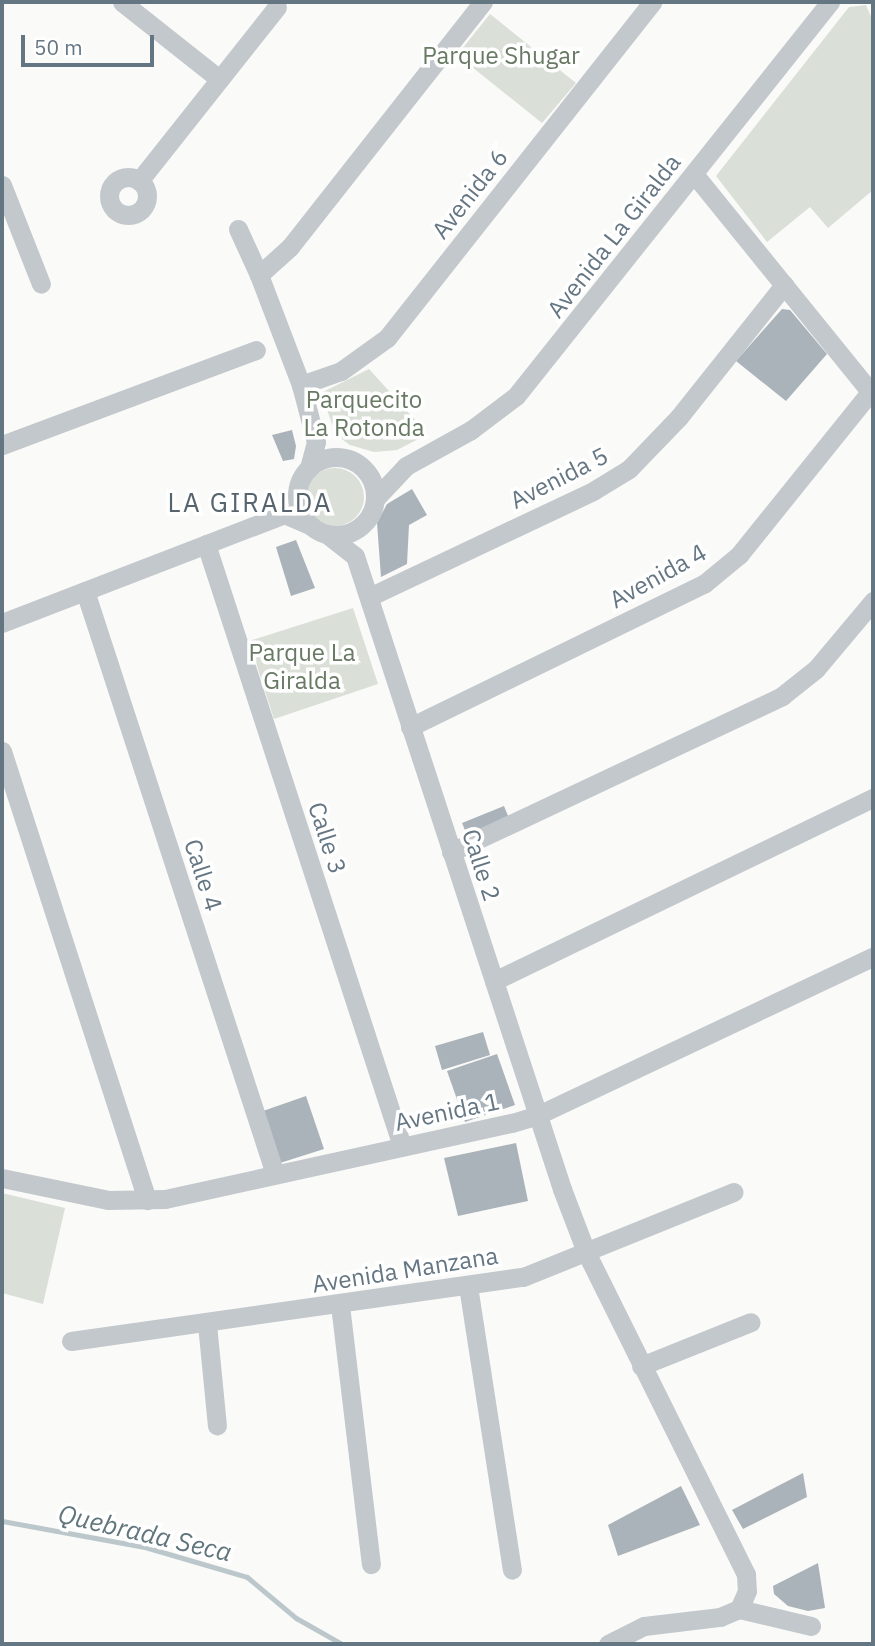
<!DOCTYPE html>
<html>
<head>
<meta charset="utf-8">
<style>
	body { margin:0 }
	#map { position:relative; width:875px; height:1646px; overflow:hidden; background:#fafaf8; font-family:"IBM Plex Sans",sans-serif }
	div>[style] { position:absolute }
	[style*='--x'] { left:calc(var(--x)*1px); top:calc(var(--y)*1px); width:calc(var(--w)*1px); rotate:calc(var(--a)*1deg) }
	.green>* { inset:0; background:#dadfd7 }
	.round { border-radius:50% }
	.stream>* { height:5px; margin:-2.5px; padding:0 2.5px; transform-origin:2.5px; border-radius:2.5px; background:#bbc7cb }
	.building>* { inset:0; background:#aab3b9 }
	.street>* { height:19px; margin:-9.5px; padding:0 9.5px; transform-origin:9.5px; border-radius:9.5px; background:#c3c8cc }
	.street>.ring { margin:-9.5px; padding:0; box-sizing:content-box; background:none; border:19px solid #c3c8cc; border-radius:50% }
	span { translate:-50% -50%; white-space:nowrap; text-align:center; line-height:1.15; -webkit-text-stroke:7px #fff; paint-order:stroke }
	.park-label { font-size:24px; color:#687a64 }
	.street-label { font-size:24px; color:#657683 }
	.neighbourhood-label { font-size:26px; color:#57646e; letter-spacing:2px }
	.water-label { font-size:26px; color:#60757c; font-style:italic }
	.frame { position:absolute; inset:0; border:4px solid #657683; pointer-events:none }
	.scale { position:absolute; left:21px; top:35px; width:133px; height:32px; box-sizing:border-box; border:4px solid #657683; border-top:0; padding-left:9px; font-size:21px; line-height:24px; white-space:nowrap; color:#657683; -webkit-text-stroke:5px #fff; paint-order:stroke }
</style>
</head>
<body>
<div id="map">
	<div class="green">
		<i style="clip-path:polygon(866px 5px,873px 21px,873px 190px,828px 228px,810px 207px,767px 242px,716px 176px,849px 7px)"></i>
		<i style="clip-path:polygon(490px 14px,576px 83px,542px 123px,457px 55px)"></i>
		<i style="clip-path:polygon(369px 369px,428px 434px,397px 450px,374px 452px,350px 445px,336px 435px,321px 393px)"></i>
		<i class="round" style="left:306px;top:468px;width:58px;height:58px"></i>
		<i style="clip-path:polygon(353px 608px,378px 684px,274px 719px,249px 641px)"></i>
		<i style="clip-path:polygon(2px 1193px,65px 1208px,43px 1304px,2px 1293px)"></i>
	</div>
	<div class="stream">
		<i style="--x:2;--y:1521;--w:145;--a:10.3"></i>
		<i style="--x:145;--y:1547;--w:106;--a:16.4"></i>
		<i style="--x:247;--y:1577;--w:64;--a:39.9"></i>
		<i style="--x:296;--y:1618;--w:53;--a:29.5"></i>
	</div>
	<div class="building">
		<i style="clip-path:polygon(782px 309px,790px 310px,827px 354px,786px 401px,736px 361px)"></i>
		<i style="clip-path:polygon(292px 430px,296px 446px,294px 459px,283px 461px,272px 435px)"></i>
		<i style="clip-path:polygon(412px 489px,427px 515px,409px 525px,407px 564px,381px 577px,377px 523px,387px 504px)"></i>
		<i style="clip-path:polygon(296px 540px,315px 588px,291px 596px,276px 547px)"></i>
		<i style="clip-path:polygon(504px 806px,508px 816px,467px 835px,462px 823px)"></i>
		<i style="clip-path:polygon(483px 1032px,490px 1055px,442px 1070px,435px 1046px)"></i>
		<i style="clip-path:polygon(497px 1054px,515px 1105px,465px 1122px,447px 1071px)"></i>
		<i style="clip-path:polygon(306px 1096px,324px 1149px,280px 1163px,263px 1111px)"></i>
		<i style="clip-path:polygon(516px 1143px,528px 1201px,458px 1216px,444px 1158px)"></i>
		<i style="clip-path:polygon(803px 1473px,807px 1497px,743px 1529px,732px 1510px)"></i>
		<i style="clip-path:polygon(681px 1486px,700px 1525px,618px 1556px,608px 1525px)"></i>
		<i style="clip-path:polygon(818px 1563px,825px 1608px,808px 1611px,788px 1606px,774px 1594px,773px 1586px)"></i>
	</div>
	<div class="street">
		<i style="--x:122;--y:2;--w:124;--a:38.4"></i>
		<i style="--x:694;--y:174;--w:284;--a:51"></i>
		<i class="ring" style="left:109px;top:177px;width:19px;height:19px"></i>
		<i style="--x:139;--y:181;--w:222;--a:-51.6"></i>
		<i style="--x:2;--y:185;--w:106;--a:68.5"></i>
		<i style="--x:238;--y:229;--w:51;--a:65.5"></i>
		<i style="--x:259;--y:275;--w:118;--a:69.1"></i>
		<i style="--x:301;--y:385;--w:59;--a:75.3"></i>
		<i style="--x:316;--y:442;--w:27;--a:105"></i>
		<i style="--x:259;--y:275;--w:42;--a:-42.1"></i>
		<i style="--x:290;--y:247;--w:312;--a:-51.8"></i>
		<i style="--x:301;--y:385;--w:42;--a:-19.3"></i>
		<i style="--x:341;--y:371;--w:57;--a:-35.7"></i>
		<i style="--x:387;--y:338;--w:428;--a:-51.7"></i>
		<i style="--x:2;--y:445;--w:271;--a:-20.5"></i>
		<i class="ring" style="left:297px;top:457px;width:59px;height:59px"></i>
		<i style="--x:375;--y:499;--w:45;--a:-46.8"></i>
		<i style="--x:406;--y:466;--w:74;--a:-29"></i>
		<i style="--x:471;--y:430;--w:56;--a:-37.1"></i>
		<i style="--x:516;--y:396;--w:504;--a:-51.45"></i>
		<i style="--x:328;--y:535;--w:34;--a:38"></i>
		<i style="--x:355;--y:556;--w:666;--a:71.89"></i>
		<i style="--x:562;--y:1189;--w:67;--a:69.1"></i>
		<i style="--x:586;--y:1252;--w:360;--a:63.6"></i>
		<i style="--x:746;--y:1574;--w:17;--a:87"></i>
		<i style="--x:747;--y:1591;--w:20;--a:114"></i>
		<i style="--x:206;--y:544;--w:633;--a:71.97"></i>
		<i style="--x:85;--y:591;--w:613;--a:71.95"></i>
		<i style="--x:369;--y:597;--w:248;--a:-25.3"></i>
		<i style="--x:593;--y:491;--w:42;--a:-31.4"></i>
		<i style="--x:629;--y:469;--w:72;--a:-46.1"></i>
		<i style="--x:679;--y:417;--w:169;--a:-51.5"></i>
		<i style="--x:2;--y:623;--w:302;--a:-21.1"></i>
		<i style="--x:284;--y:514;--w:26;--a:23"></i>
		<i style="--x:410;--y:727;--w:328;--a:-26"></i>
		<i style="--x:705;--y:583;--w:44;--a:-39.5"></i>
		<i style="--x:739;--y:555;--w:209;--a:-51.2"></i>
		<i style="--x:2;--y:751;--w:472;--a:72.1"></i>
		<i style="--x:451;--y:852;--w:366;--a:-25.2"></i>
		<i style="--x:782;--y:696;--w:43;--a:-38.5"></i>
		<i style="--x:816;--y:669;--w:89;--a:-50"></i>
		<i style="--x:494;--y:981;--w:421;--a:-25.8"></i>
		<i style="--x:2;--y:1178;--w:108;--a:11.7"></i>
		<i style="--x:108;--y:1200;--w:57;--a:-1"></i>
		<i style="--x:165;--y:1199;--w:355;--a:-12.4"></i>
		<i style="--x:512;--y:1123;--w:27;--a:-17"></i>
		<i style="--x:538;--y:1115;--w:370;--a:-25.3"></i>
		<i style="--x:468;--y:1286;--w:287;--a:81.2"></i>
		<i style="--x:340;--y:1305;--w:261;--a:83.2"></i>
		<i style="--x:207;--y:1324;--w:102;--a:84.4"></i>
		<i style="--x:71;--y:1341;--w:457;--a:-8.1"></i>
		<i style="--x:523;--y:1277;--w:227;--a:-22"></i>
		<i style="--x:641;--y:1366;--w:118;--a:-21.8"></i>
		<i style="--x:608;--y:1644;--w:40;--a:-26.6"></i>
		<i style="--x:644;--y:1626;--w:77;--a:-6.8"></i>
		<i style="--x:720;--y:1617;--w:21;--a:-23"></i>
		<i style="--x:739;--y:1609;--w:74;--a:13.3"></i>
	</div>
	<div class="park-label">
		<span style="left:501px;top:56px">Parque Shugar</span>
		<span style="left:364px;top:414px">Parquecito<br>La Rotonda</span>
		<span style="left:302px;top:667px">Parque La<br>Giralda</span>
	</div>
	<div class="street-label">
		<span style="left:470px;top:194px;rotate:-52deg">Avenida 6</span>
		<span style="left:614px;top:236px;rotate:-52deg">Avenida La Giralda</span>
		<span style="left:559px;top:478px;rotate:-27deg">Avenida 5</span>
		<span style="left:658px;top:576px;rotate:-29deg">Avenida 4</span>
		<span style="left:327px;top:838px;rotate:72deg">Calle 3</span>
		<span style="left:481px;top:865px;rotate:72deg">Calle 2</span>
		<span style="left:203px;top:875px;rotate:72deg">Calle 4</span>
		<span style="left:447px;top:1112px;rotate:-12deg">Avenida 1</span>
		<span style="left:405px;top:1270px;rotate:-9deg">Avenida Manzana</span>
	</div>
	<div class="neighbourhood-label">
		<span style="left:250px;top:503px">LA GIRALDA</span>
	</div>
	<div class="water-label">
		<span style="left:145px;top:1533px;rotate:13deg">Quebrada Seca</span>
	</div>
	<div class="frame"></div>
	<div class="scale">50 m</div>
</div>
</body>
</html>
